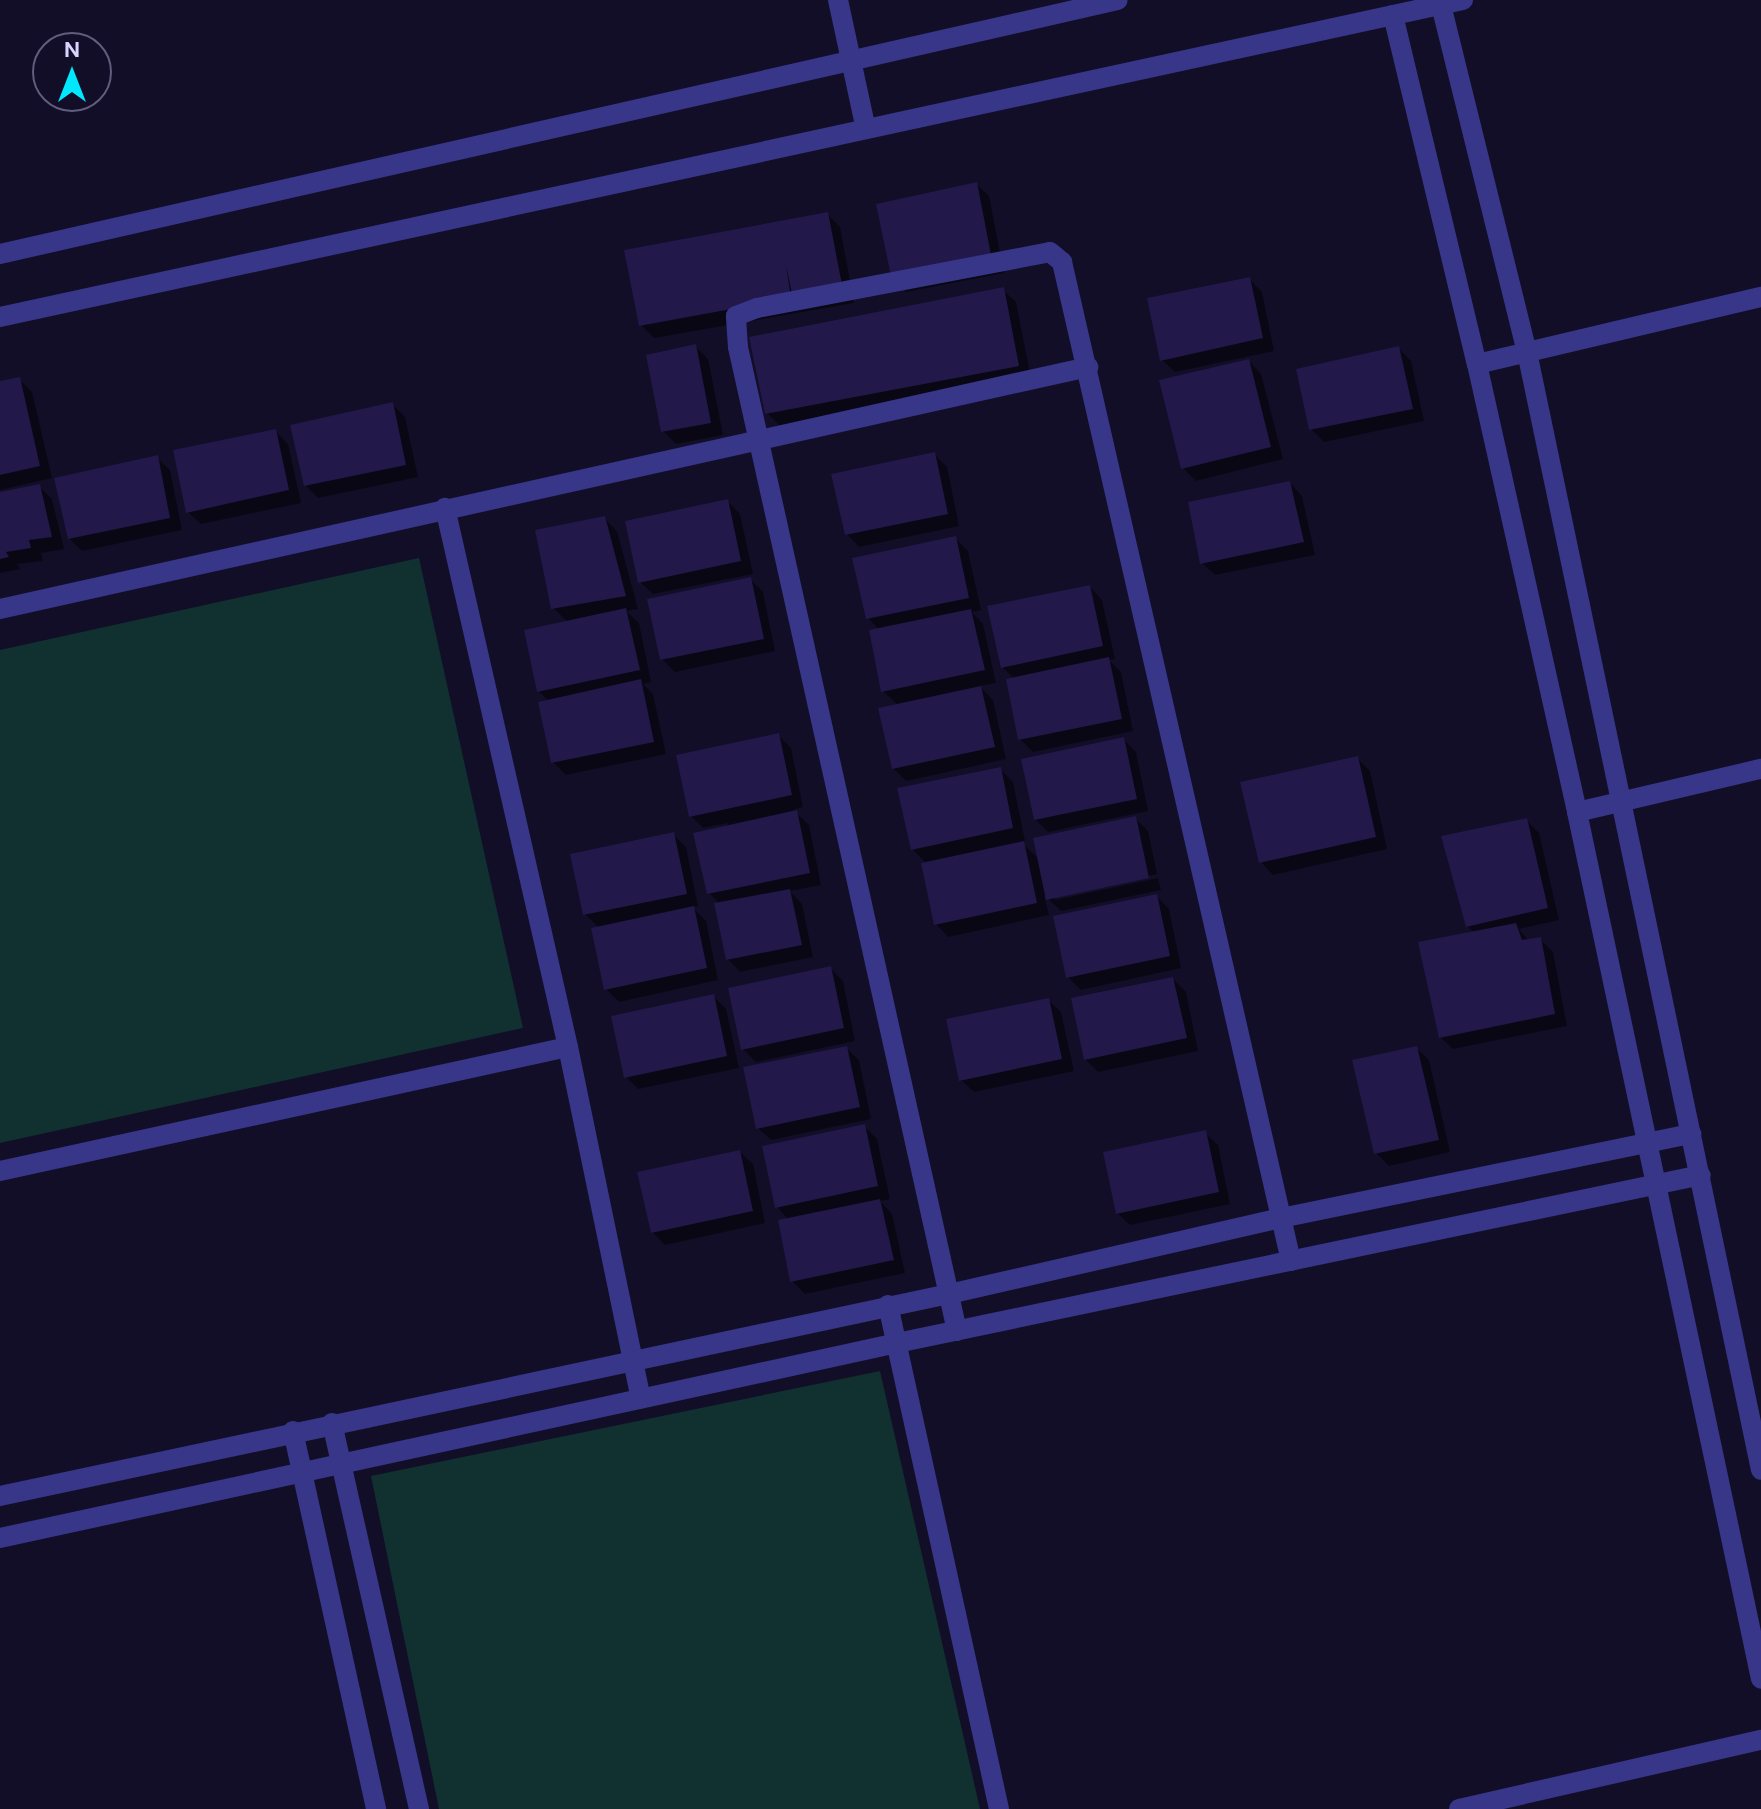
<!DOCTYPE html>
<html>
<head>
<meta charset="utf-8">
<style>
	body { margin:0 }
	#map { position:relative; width:1761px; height:1809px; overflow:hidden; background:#120e27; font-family:"DM Sans",sans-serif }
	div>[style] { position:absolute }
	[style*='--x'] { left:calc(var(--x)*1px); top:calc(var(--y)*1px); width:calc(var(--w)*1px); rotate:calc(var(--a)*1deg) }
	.green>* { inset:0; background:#103130 }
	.shadow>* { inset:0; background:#0007 }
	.building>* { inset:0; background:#221849 }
	.minor>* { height:20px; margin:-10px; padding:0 10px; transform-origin:10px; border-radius:10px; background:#383689 }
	span { translate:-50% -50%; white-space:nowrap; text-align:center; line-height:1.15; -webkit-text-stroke:6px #120e27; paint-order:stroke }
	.north { position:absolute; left:32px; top:32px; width:80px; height:80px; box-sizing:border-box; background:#120e27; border:2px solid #615d7d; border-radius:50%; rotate:0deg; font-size:22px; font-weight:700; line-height:32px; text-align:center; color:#d8d3ff }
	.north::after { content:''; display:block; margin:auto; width:28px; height:36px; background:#00e7fe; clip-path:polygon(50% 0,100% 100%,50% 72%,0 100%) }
</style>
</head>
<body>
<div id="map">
	<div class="green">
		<i style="clip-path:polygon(419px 558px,523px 1028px,0 1143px,0 650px)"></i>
		<i style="clip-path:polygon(880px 1371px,980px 1809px,439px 1809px,371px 1476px)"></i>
	</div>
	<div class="shadow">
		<i style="clip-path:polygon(976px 184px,989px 196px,1004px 273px,906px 292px,893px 280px)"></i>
		<i style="clip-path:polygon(827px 214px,840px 227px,854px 303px,654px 338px,641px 325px)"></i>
		<i style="clip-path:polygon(1249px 279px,1262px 292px,1274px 351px,1175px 372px,1162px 360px)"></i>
		<i style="clip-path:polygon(1003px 290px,1016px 302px,1031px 378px,780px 426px,767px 413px)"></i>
		<i style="clip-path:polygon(695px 346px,708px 359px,723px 435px,676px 444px,663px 431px)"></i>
		<i style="clip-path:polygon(1399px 349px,1411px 361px,1424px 421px,1324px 442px,1311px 429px)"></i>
		<i style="clip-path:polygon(1249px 361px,1261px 374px,1283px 459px,1196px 481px,1183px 468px)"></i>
		<i style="clip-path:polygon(19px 379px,32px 392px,52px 478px,0 490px,0 383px)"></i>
		<i style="clip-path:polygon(393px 405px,405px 417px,418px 477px,318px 498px,305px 485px)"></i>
		<i style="clip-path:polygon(275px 431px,288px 444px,301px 503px,201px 524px,188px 512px)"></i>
		<i style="clip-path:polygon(934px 454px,947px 467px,959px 526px,859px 547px,847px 534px)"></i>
		<i style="clip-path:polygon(157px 458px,170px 470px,182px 530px,82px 551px,69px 538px)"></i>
		<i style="clip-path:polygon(1290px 483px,1302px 496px,1315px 555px,1215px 575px,1202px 563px)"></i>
		<i style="clip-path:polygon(39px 486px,52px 499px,64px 549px,41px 553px,43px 561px,17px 564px,20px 569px,0 573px,0 494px)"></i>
		<i style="clip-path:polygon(727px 501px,740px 514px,753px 574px,653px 594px,640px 582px)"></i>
		<i style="clip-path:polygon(604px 518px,617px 531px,638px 609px,626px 611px,639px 623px,651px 682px,643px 684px,653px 694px,666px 754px,566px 775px,553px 762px,549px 701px,538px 691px,568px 622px,553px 608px)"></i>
		<i style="clip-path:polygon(955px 538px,968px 551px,981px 610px,972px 612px,983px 624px,996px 683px,979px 686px,993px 700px,1006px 759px,906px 781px,893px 768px,898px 705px,883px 691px,879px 630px,868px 618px)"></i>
		<i style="clip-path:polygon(750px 579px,763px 592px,775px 651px,675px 672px,662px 659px)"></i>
		<i style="clip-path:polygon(1090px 587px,1102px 600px,1115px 659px,1109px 660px,1121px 672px,1133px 731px,1033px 752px,1020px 739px,1015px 679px,1002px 667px)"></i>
		<i style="clip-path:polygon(778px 735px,791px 748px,803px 807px,793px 810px,809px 825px,821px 885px,790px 891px,802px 904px,813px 957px,740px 972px,728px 959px,720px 904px,709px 893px,728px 823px,703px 828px,691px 816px)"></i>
		<i style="clip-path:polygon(1123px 739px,1136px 752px,1148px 811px,1048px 832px,1035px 819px)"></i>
		<i style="clip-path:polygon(1357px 758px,1370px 771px,1387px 849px,1273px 875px,1261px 862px)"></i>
		<i style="clip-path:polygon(1000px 769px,1013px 782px,1025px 841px,1021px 842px,1040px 860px,1135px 818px,1148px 831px,1157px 874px,1055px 896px,1055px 900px,1158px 878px,1161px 890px,1061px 911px,1044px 895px,1049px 915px,948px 937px,936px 924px,927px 864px,912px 849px)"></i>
		<i style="clip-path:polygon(1526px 820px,1539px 833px,1559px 920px,1519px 929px,1529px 941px,1540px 939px,1553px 952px,1567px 1026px,1453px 1049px,1440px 1037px,1475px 933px,1467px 926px)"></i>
		<i style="clip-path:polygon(673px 834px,686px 847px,698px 906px,692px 907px,706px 921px,718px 980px,619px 1002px,606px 989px,599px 928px,585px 914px)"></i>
		<i style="clip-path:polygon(1156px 896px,1169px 909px,1181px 968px,1081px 990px,1068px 977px)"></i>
		<i style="clip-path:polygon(830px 968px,843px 981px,855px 1041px,756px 1062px,743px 1049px)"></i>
		<i style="clip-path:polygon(1173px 979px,1186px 992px,1198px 1051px,1098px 1072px,1085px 1059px)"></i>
		<i style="clip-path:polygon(713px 996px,726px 1009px,739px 1068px,638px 1089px,626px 1077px)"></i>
		<i style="clip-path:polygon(1048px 1000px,1061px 1012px,1074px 1071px,974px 1092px,961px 1080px)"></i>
		<i style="clip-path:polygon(846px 1048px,859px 1060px,871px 1119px,771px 1140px,758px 1128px)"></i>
		<i style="clip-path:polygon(1416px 1048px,1429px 1060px,1450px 1152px,1389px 1166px,1376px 1153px)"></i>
		<i style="clip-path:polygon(864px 1126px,877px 1139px,890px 1199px,880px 1201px,892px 1214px,905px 1273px,805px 1294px,792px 1281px,789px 1220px,777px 1207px)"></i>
		<i style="clip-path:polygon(1205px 1133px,1218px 1145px,1230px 1204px,1130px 1225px,1117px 1213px)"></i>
		<i style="clip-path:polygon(740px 1152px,753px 1164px,765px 1223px,665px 1245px,652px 1232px)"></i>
	</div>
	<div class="building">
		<i style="clip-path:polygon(977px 182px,992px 260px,892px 281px,876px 204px)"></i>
		<i style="clip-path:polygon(828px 212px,843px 290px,793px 299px,786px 265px,791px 298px,639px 326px,624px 250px)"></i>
		<i style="clip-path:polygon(1250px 277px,1263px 338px,1160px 361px,1147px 298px)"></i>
		<i style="clip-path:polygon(1004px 287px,1019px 366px,765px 414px,749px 337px)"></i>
		<i style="clip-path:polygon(696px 344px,711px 423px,661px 432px,646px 355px)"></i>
		<i style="clip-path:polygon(1399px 346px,1413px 409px,1309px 430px,1296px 369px)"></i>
		<i style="clip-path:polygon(1249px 359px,1271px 447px,1181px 469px,1159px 380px)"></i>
		<i style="clip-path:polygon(20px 377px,40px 466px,0 475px,0 381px)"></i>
		<i style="clip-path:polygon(393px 402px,406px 465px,304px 486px,290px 425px)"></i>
		<i style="clip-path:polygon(276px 429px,289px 490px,186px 513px,173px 450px)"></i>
		<i style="clip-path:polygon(935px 452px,948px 514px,845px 535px,831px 474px)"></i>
		<i style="clip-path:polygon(158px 455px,170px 518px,68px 539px,54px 478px)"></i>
		<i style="clip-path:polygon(1290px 481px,1304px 542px,1200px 564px,1188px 502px)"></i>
		<i style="clip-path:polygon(40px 484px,52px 537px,29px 540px,31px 548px,6px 552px,9px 557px,0 559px,0 492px)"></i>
		<i style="clip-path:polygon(728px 499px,741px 561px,638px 583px,625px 521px)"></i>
		<i style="clip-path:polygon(605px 516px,626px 596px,551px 609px,535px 530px)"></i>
		<i style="clip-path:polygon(956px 536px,969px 598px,866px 619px,852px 558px)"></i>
		<i style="clip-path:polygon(751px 577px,764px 639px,660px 660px,647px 599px)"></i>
		<i style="clip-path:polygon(1090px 585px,1103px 646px,1001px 668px,987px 606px)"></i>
		<i style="clip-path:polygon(626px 608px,640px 670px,537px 692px,524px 630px)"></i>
		<i style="clip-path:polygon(971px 609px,985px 670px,881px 692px,869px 630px)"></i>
		<i style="clip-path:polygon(1109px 657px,1122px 719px,1018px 740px,1006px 679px)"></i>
		<i style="clip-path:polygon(641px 679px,654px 742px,551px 763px,538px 702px)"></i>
		<i style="clip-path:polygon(981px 686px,995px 747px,892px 769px,878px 708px)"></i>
		<i style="clip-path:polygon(779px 733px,792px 795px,689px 817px,676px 755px)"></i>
		<i style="clip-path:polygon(1124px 737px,1137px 799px,1034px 820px,1021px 759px)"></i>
		<i style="clip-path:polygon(1358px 756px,1376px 837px,1259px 863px,1240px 782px)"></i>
		<i style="clip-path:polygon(1001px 767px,1013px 828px,911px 850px,897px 788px)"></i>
		<i style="clip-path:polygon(797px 810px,810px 873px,707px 894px,693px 833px)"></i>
		<i style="clip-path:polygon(1136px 816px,1149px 878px,1046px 900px,1033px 838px)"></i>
		<i style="clip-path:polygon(1527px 818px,1548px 908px,1466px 927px,1441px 836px)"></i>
		<i style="clip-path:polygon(674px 832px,687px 894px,583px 915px,570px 854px)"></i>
		<i style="clip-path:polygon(1024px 841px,1037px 903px,934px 925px,921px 863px)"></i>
		<i style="clip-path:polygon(790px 889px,802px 945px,726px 960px,714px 903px)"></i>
		<i style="clip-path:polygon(1157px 894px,1170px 956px,1066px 978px,1053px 916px)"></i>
		<i style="clip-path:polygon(694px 906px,707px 968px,604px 990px,591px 928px)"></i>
		<i style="clip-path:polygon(1516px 923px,1522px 940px,1541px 937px,1555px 1014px,1439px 1038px,1418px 942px)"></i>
		<i style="clip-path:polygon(831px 966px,844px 1028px,741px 1050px,728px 988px)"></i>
		<i style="clip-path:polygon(1173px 977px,1187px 1038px,1084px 1060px,1071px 998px)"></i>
		<i style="clip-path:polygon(714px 994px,727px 1056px,624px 1078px,611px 1016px)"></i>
		<i style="clip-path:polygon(1049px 998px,1062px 1059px,959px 1081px,946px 1019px)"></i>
		<i style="clip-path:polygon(847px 1046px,860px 1107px,756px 1129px,743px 1067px)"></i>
		<i style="clip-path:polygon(1417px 1046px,1439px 1140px,1374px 1154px,1352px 1060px)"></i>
		<i style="clip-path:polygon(865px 1124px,878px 1186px,775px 1208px,762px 1146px)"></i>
		<i style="clip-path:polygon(1206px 1130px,1219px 1192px,1116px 1214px,1103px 1152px)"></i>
		<i style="clip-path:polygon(740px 1150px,753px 1211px,651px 1233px,637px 1172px)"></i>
		<i style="clip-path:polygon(880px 1199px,894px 1260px,790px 1282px,778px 1220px)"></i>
	</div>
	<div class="minor">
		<i style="--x:838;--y:0;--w:132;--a:77.8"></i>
		<i style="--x:1441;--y:5;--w:357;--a:76.1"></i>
		<i style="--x:1527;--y:352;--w:1142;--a:78.18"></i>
		<i style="--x:1393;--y:15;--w:359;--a:76.5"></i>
		<i style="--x:1477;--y:364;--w:459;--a:77.4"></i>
		<i style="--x:1577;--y:812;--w:886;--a:78.02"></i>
		<i style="--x:0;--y:254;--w:1146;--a:-12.8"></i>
		<i style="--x:0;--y:317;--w:1497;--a:-12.23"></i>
		<i style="--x:1477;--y:364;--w:292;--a:-13.3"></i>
		<i style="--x:0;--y:609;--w:1115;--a:-12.54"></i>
		<i style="--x:1577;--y:812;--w:189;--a:-13.2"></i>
		<i style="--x:568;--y:1047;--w:359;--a:78.3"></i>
		<i style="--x:0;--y:1171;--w:581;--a:-12.32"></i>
		<i style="--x:568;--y:1047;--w:553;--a:-102.85"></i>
		<i style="--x:888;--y:1305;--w:516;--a:77.58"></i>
		<i style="--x:957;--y:1331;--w:1008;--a:-102.55"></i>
		<i style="--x:738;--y:347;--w:31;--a:-94"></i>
		<i style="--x:736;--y:316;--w:22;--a:-21"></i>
		<i style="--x:757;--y:308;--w:298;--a:-10.8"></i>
		<i style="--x:1050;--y:252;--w:16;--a:40"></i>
		<i style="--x:1062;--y:262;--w:1025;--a:77.09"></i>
		<i style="--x:332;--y:1423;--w:396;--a:77.3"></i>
		<i style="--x:293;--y:1431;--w:387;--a:77.6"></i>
		<i style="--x:0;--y:1496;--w:970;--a:-12.02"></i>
		<i style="--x:949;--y:1294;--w:341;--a:-12.9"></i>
		<i style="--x:1281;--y:1218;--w:419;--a:-11.6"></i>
		<i style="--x:0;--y:1538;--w:918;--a:-12.26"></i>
		<i style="--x:897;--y:1343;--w:821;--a:-11.8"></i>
		<i style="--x:1459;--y:1809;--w:310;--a:-12.9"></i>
	</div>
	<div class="north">N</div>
</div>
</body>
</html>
